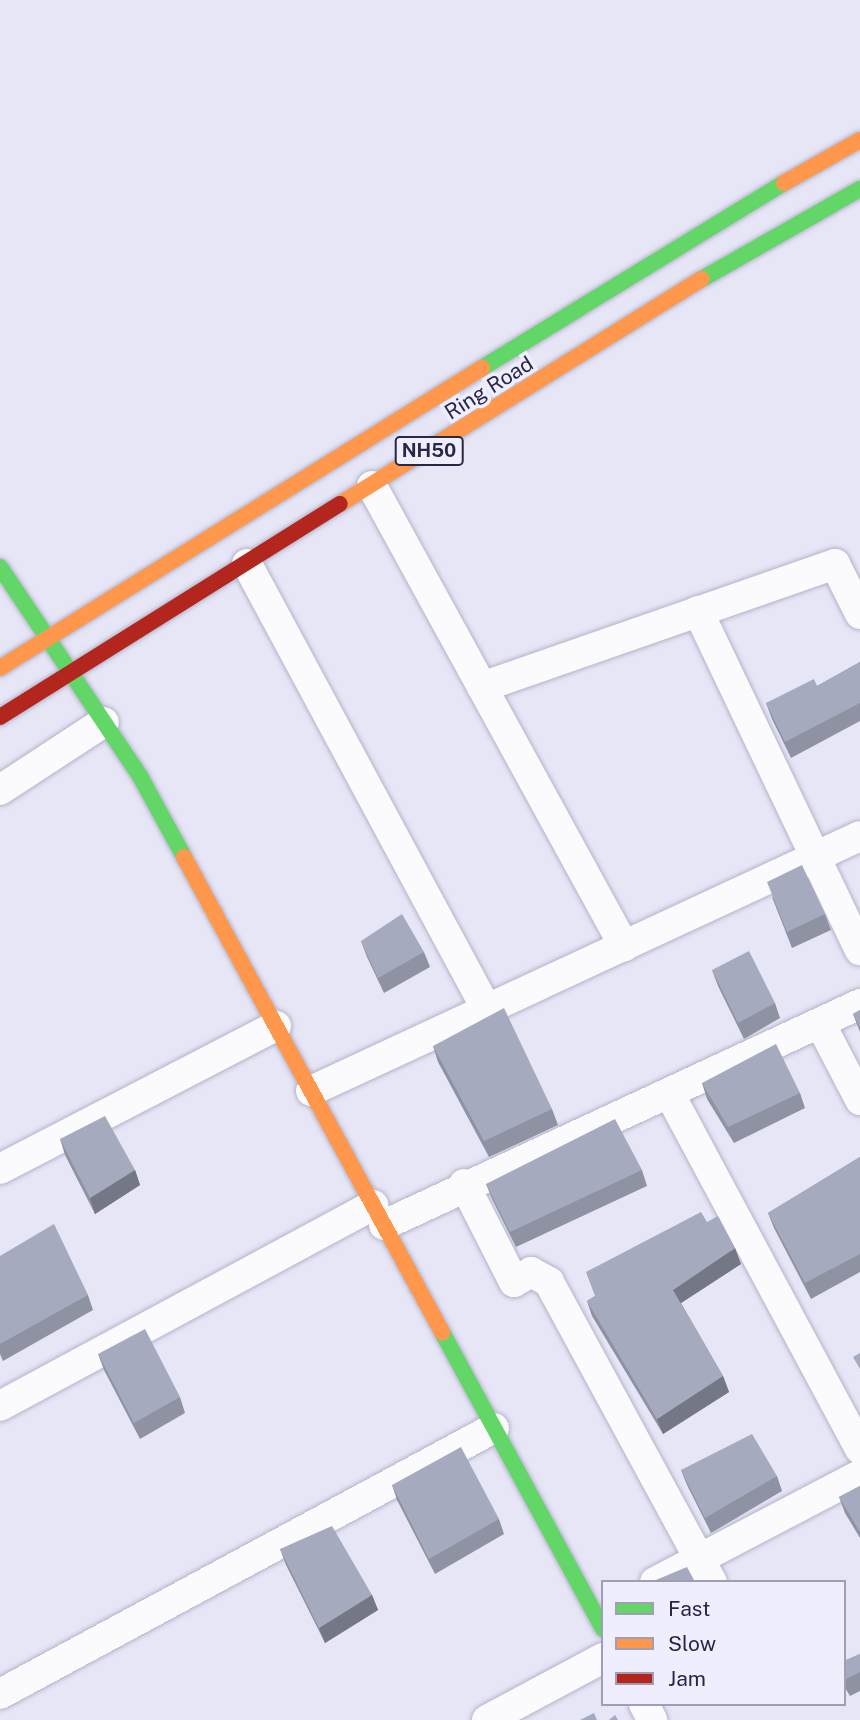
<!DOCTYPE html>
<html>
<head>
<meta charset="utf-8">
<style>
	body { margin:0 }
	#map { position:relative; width:860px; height:1720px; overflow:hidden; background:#e6e6f7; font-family:"Public Sans",sans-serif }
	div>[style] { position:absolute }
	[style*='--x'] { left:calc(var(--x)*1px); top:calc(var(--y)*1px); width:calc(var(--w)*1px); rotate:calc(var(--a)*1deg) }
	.roads { filter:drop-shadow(0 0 2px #b4b3c8) drop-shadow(0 0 2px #b4b3c8) }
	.street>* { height:30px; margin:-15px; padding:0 15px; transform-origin:15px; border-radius:15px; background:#fbfbfe }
	.fast>* { height:16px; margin:-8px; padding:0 8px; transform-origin:8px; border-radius:8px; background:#63d668 }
	.slow>* { height:16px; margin:-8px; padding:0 8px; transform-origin:8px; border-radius:8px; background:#ff974d }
	.jam>* { height:16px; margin:-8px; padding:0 8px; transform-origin:8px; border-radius:8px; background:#b3261e }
	.wall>* { inset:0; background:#8e92a3 }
	.shaded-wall>* { inset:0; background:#747785 }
	.building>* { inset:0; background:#a5aabe }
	span { translate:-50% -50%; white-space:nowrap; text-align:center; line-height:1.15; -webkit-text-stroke:7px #eeeefe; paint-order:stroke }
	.shield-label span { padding:2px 5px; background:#eeeefe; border:2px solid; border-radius:5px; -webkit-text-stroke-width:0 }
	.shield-label { font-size:19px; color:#292744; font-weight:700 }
	.street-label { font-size:21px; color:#292744 }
	.legend { position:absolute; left:601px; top:1580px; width:245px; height:126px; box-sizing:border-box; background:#eeeefe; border:2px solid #9f9eb4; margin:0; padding:9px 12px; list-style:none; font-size:21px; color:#292744 }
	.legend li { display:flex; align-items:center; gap:14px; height:35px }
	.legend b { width:35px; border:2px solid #9f9eb4 }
</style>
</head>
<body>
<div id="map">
	<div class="roads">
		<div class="street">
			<i style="--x:372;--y:486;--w:525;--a:61.28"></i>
			<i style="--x:247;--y:564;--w:506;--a:61.71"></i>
			<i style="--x:698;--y:611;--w:376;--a:64.5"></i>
			<i style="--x:482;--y:687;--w:374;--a:-19.2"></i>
			<i style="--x:835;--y:564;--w:56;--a:63.4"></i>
			<i style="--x:0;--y:790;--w:124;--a:-33.2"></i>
			<i style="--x:820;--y:1023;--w:87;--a:62.5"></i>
			<i style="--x:311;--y:1091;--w:605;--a:-24.91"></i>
			<i style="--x:669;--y:1093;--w:404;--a:61.8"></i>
			<i style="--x:0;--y:1169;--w:311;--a:-27.4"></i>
			<i style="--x:464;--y:1184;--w:110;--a:63"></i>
			<i style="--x:514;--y:1282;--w:20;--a:-30"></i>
			<i style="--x:531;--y:1272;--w:21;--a:29"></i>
			<i style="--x:549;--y:1282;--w:341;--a:61.5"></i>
			<i style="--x:384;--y:1225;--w:525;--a:-24.9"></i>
			<i style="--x:0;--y:1406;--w:424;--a:-28.3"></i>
			<i style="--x:655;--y:1582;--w:231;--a:-27.6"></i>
			<i style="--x:0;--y:1694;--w:561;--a:-28.3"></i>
			<i style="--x:644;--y:1704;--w:18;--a:63"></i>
			<i style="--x:487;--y:1720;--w:132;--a:-28.1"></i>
		</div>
		<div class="fast">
			<i style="--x:702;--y:279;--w:182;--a:-29.7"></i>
			<i style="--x:482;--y:368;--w:354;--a:-31.5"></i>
			<i style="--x:0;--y:567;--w:254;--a:56.2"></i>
			<i style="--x:141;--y:778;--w:90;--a:61.4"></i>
			<i style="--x:442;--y:1332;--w:338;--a:61.5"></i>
		</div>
		<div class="slow">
			<i style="--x:784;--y:183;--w:87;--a:-29.5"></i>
			<i style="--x:340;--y:504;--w:426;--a:-31.9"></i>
			<i style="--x:0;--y:668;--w:568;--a:-31.9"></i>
			<i style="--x:184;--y:857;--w:541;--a:61.49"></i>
		</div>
		<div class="jam">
			<i style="--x:0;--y:717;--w:401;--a:-32.1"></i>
		</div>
	</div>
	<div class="wall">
		<i style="clip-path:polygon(860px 662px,860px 721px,791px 758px,772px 719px,766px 703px,817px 686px)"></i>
		<i style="clip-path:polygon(772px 897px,825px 914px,831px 930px,792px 948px)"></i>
		<i style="clip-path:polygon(361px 941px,424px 952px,430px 967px,384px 993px,367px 957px)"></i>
		<i style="clip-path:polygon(712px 970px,775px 1003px,780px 1018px,744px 1039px,718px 986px)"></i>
		<i style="clip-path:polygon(860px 1010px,860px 1032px,853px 1014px)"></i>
		<i style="clip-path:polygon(433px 1046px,552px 1109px,558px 1125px,489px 1157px,438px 1062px)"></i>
		<i style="clip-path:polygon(702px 1083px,800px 1093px,805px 1108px,734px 1143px,707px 1099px)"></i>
		<i style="clip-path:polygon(60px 1139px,135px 1170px,140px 1185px,95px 1214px,65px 1155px)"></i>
		<i style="clip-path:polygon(860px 1157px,860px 1272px,811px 1299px,774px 1228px,768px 1213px)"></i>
		<i style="clip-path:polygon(642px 1170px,647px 1186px,516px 1247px,492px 1199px,486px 1184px)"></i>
		<i style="clip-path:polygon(707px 1222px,741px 1264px,681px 1303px,723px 1376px,729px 1392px,663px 1434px,592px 1316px,587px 1301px,595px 1296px)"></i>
		<i style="clip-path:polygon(0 1256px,88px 1295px,93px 1310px,3px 1361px,0 1354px)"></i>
		<i style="clip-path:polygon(98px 1354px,180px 1397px,185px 1413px,140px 1439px,104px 1370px)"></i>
		<i style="clip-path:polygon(681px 1470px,777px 1476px,782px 1491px,711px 1533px,687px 1485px)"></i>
		<i style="clip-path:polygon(392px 1485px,499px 1519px,504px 1534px,435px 1574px,397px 1500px)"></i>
		<i style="clip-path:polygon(860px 1486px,860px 1538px,845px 1513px,839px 1497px)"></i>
		<i style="clip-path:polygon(280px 1549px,372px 1595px,378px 1610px,325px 1643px,286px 1565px)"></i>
		<i style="clip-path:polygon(860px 1654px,860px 1691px,850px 1696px,844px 1686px,844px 1661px)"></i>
	</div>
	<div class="shaded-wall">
		<i style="clip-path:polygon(135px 1170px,140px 1185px,95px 1214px,90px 1198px)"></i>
		<i style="clip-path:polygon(735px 1248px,741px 1264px,678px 1305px,673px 1290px)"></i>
		<i style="clip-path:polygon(723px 1376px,729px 1392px,663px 1434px,657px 1419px)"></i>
		<i style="clip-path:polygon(372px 1595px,378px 1610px,325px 1643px,319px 1628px)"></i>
	</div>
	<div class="building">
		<i style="clip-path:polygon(860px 662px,860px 703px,785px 742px,766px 703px,814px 679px,817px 686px)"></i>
		<i style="clip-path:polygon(802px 865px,825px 914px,787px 932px,767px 882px)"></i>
		<i style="clip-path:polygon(402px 914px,424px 952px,378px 978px,361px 941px)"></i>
		<i style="clip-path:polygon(749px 951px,775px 1003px,738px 1023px,712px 970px)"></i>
		<i style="clip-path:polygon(504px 1008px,552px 1109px,484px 1141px,433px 1046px)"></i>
		<i style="clip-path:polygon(860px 1010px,860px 1027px,853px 1014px)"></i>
		<i style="clip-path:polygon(776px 1044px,800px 1093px,728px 1127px,702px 1083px)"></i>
		<i style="clip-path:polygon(105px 1116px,135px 1170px,90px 1198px,60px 1139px)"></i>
		<i style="clip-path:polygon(615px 1119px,642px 1170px,510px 1232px,486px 1184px)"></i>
		<i style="clip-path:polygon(860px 1157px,860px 1254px,805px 1283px,768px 1213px)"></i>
		<i style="clip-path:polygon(701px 1212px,707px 1222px,718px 1216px,735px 1248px,673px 1290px,723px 1376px,657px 1419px,587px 1301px,595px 1296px,586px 1272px)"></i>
		<i style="clip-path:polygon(54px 1224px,88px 1295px,0 1344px,0 1256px)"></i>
		<i style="clip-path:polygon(145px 1329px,180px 1397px,134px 1423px,98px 1354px)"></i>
		<i style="clip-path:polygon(860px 1353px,860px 1369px,853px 1357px)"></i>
		<i style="clip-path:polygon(752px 1434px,777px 1476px,705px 1518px,681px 1470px)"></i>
		<i style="clip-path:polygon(461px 1447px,499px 1519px,429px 1559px,392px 1485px)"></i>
		<i style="clip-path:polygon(860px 1486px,860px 1532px,839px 1497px)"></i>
		<i style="clip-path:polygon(332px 1526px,372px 1595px,319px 1628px,280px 1549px)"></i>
		<i style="clip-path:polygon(687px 1567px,695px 1582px,651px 1582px)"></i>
		<i style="clip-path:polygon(860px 1654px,860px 1672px,844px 1680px,844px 1661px)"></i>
		<i style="clip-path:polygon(594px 1713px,597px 1720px,580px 1720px)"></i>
		<i style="clip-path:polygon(615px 1715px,618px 1720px,609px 1720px)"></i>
	</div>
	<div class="shield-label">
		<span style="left:429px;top:451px">NH50</span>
	</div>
	<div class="street-label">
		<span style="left:489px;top:388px;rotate:-32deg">Ring Road</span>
	</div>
	<ul class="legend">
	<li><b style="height:9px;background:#63d668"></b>Fast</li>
	<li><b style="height:9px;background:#ff974d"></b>Slow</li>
	<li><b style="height:9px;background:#b3261e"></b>Jam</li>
	</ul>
</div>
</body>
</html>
